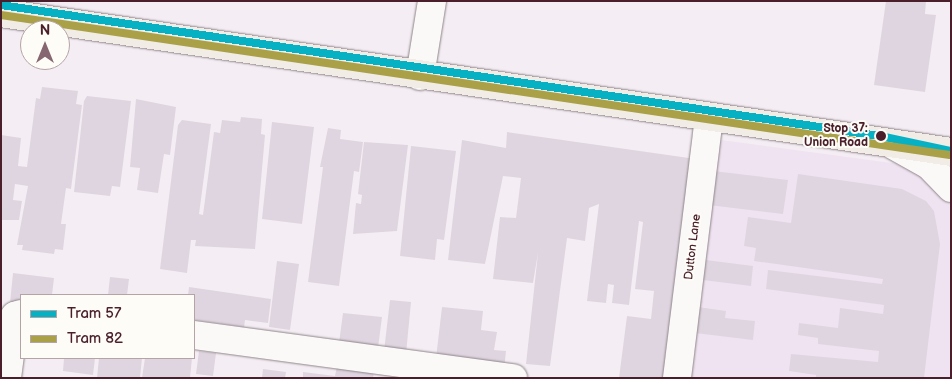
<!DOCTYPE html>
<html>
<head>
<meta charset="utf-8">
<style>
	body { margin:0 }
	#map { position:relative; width:952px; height:379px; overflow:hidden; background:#f4eef4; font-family:"Balsamiq Sans",sans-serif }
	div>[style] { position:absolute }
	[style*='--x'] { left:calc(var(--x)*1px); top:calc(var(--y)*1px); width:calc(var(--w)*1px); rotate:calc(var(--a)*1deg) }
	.built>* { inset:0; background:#efe3f1 }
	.building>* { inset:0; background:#dfd5e0 }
	.roads { filter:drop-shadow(0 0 1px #8f8489) drop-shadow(0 0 1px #8f8489) }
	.minor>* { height:28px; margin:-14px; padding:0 14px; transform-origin:14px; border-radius:14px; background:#faf9f8 }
	.major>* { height:28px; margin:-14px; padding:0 14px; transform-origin:14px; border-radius:14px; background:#f1ece6 }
	.tram-1>* { height:8px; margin:-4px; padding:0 4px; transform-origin:4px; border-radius:4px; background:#07b1c4 }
	.tram-2>* { height:8px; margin:-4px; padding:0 4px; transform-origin:4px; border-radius:4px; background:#a9a048 }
	.dots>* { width:14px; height:14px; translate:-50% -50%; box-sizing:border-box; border:2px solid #fdfcf7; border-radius:50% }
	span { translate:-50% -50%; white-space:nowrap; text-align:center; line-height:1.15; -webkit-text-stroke:4px #fdfcf7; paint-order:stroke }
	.stop-label { font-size:12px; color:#4a1f2b; font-weight:700 }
	.right { translate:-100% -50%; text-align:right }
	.street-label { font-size:12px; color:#4a1f2b }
	.frame { position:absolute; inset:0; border:2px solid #4a1f2b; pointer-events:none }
	.legend { position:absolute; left:20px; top:294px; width:175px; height:65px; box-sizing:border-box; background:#fdfcf7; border:1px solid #b5a4a5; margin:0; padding:6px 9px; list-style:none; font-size:15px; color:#4a1f2b }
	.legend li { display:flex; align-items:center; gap:10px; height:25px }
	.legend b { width:25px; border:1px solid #b5a4a5 }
	.north { position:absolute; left:20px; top:20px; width:50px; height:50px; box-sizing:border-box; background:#fdfcf7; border:1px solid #b5a4a5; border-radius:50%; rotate:0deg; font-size:14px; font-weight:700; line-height:20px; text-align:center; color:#4a1f2b }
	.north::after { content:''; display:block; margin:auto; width:18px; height:22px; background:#866771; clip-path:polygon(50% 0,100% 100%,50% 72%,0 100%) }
</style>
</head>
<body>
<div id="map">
	<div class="built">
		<i style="clip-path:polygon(706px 138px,951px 171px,951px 378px,675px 378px)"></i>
	</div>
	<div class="building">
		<i style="clip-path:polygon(886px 1px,926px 1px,925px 14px,936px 15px,925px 92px,874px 85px)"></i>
		<i style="clip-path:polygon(42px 87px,78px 91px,76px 104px,82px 105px,71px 189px,66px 188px,61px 224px,66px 224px,63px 250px,55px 249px,54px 254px,22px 250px,23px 245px,17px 245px,28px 186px,15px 184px,13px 200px,22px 201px,19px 220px,1px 220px,1px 135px,21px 138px,18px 166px,27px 167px,36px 98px,40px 99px)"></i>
		<i style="clip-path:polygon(87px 96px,131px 101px,120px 187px,112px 186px,110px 196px,74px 192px,84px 101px)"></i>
		<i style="clip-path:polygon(136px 99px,176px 107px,170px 155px,164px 154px,158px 193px,137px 190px,140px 168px,130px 167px)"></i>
		<i style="clip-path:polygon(241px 117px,262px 119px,261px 134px,265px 135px,255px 249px,195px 246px,196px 240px,191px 240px,187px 273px,160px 269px,178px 125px,182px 120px,211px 124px,199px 214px,203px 215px,214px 132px,220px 133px,222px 120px,240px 122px)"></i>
		<i style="clip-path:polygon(272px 122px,314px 127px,302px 224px,262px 219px)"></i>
		<i style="clip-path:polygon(328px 128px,341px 130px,340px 139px,363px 142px,359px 172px,354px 171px,339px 286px,308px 282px,323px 167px,320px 167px)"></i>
		<i style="clip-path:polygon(507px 132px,696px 159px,669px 378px,619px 378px,627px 316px,651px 319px,654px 291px,635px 289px,643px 222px,639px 221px,629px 305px,612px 303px,614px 285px,608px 284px,606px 303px,587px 301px,599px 204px,589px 208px,585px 241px,567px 238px,550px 366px,526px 364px,538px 253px,533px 283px,493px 279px,500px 217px,516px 218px,521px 178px,503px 176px,485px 264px,448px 260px,462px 140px,506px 148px)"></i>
		<i style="clip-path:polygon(364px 142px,408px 145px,397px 231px,353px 234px,356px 203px,361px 204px,362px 195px,358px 194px)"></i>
		<i style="clip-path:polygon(411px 146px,456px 151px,444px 240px,437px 239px,435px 260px,400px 256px)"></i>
		<i style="clip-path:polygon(713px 171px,788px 180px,783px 214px,709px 205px)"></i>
		<i style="clip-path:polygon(798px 174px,902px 189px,926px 201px,934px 211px,940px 244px,924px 378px,816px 378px,816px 375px,789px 371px,791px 354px,878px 362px,879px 351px,818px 344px,818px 338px,798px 335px,799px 323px,838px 328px,840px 308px,883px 314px,884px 305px,766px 289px,768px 270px,882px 284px,883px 279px,754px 261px,756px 248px,744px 246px,748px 217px,791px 223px)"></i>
		<i style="clip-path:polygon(706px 260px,753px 266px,751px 286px,703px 280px)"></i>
		<i style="clip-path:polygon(277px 261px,299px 264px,290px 330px,269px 327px)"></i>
		<i style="clip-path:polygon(13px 273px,54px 278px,52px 295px,21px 295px,21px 305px,10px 303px)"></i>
		<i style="clip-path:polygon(110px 277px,129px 279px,127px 295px,108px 295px)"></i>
		<i style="clip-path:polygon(189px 287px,271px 299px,268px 323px,245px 320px,244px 327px,194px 320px,194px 295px,188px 295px)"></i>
		<i style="clip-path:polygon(390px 300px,411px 302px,406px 354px,384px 351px)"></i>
		<i style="clip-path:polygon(442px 307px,483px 311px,481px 330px,497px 332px,494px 350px,506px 351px,504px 370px,436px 358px)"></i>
		<i style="clip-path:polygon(698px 307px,726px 311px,725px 318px,755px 321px,753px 340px,695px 333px)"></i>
		<i style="clip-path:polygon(343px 313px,382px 317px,378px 348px,339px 343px)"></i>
		<i style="clip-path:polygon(199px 351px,216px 353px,213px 376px,196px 374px)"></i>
		<i style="clip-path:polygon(64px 358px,95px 358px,93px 375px,63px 371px)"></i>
		<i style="clip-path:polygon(99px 358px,142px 358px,140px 378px,97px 378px)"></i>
		<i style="clip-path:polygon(145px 358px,192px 358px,190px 378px,142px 378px)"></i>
		<i style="clip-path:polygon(337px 366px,374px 371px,373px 378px,303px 378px,303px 372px,335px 376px)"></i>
		<i style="clip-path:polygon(263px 369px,286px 372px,285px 378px,262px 378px)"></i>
	</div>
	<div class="roads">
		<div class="minor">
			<i style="--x:420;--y:76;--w:76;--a:-80.9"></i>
			<i style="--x:893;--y:145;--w:41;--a:29.1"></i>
			<i style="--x:929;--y:165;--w:32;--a:46"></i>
			<i style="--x:194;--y:335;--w:322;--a:7.7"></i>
			<i style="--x:7;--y:378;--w:63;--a:-82.6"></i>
			<i style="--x:15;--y:316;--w:6;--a:-18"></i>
			<i style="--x:677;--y:378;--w:263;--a:-83"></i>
		</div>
		<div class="major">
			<i style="--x:1;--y:13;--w:960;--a:8.32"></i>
		</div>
	</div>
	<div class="tram-1">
		<i style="--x:1;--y:5;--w:889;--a:8.48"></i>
		<i style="--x:880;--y:136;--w:73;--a:11.9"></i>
	</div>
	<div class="tram-2">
		<i style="--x:1;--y:15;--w:959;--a:8.39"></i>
	</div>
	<div class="dots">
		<i style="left:881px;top:136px;background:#4a1f2b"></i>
	</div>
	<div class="stop-label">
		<span class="right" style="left:868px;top:136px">Stop 37:<br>Union Road</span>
	</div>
	<div class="street-label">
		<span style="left:693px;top:247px;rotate:-83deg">Dutton Lane</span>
	</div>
	<div class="frame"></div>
	<ul class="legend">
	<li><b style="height:6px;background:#07b1c4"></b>Tram 57</li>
	<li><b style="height:6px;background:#a9a048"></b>Tram 82</li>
	</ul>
	<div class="north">N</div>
</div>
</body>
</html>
